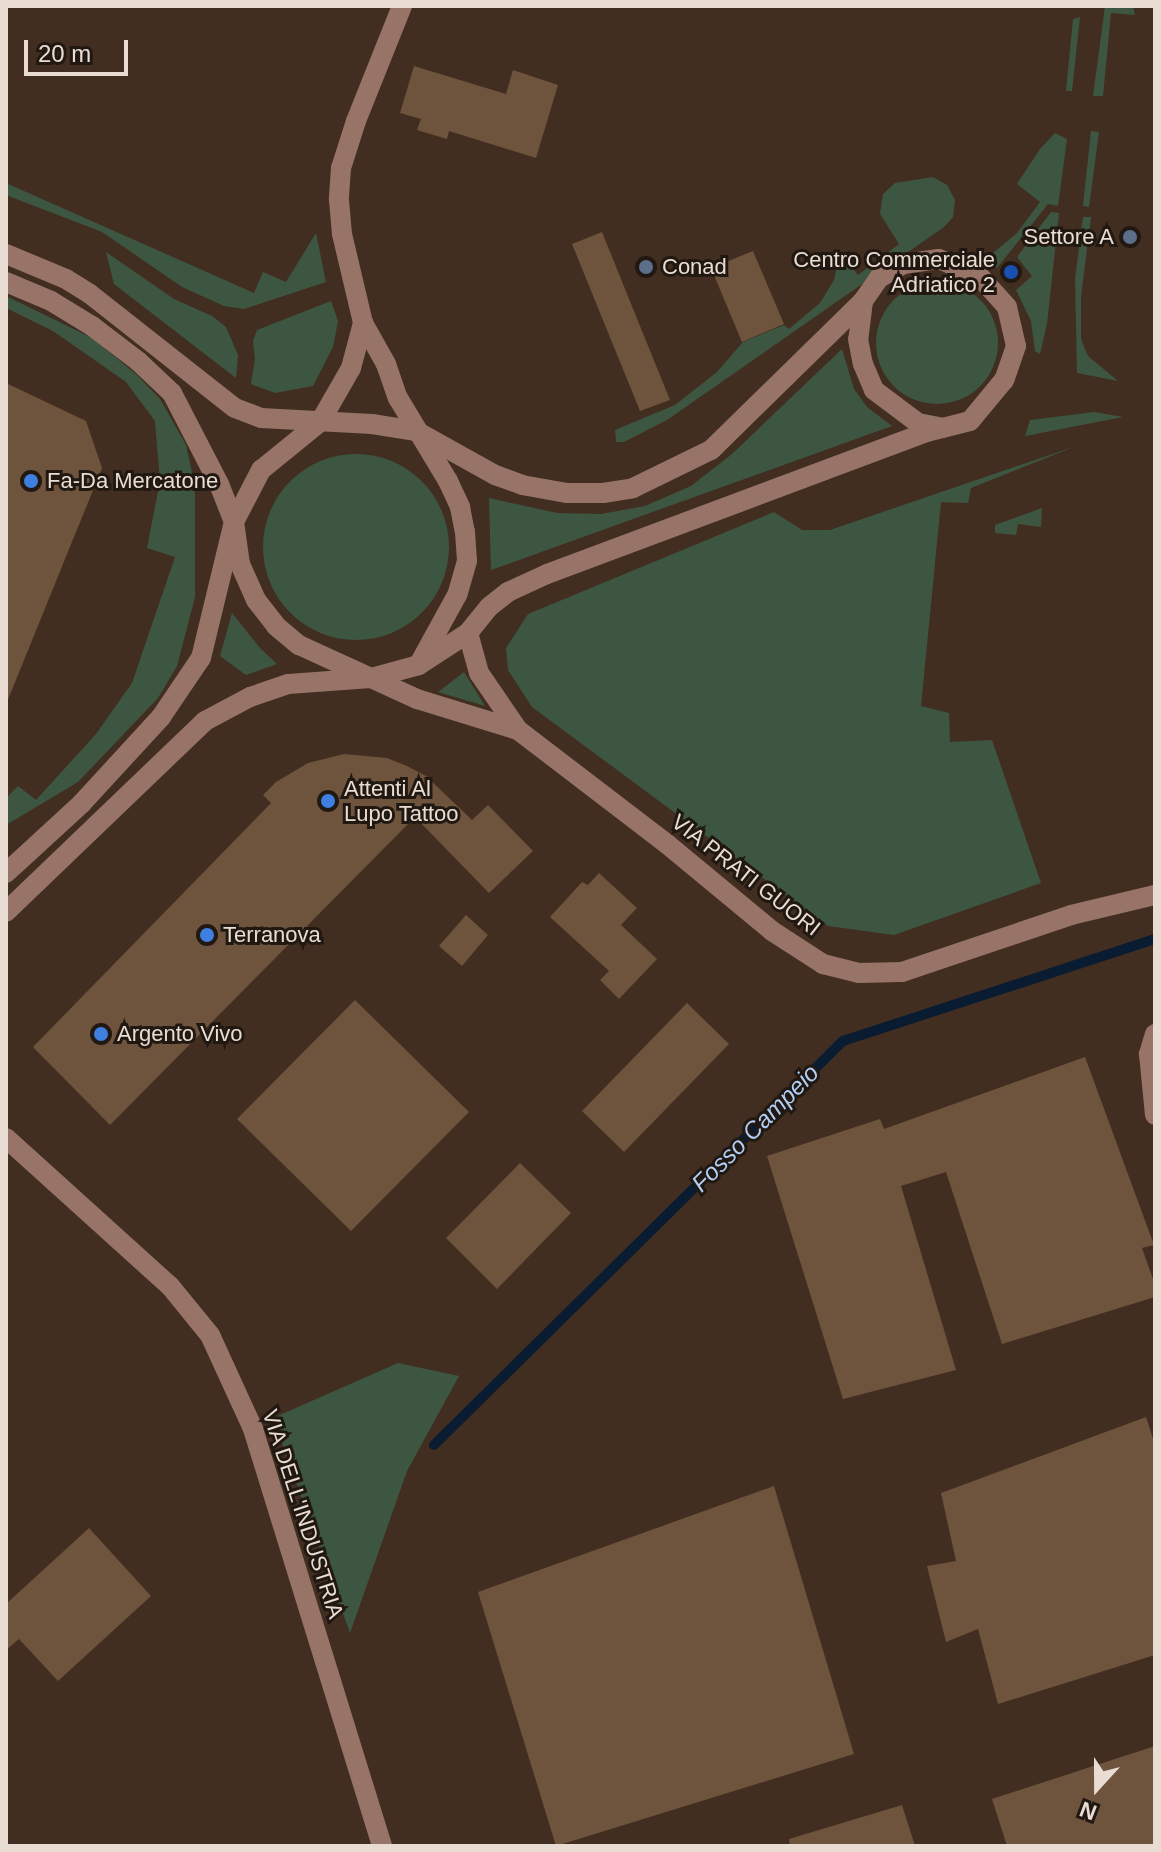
<!DOCTYPE html>
<html>
<head>
<meta charset="utf-8">
<style>
	body { margin:0 }
	#map { position:relative; width:1161px; height:1852px; overflow:hidden; background:#412e20; font-family:Arial,sans-serif }
	div>[style] { position:absolute }
	[style*='--x'] { left:calc(var(--x)*1px); top:calc(var(--y)*1px); width:calc(var(--w)*1px); rotate:calc(var(--a)*1deg) }
	.green>* { inset:0; background:#3d5641 }
	.round { border-radius:50% }
	.stream>* { height:10px; margin:-5px; padding:0 5px; transform-origin:5px; border-radius:5px; background:#0a1c31 }
	.building>* { inset:0; background:#6e533d }
	.minor>* { height:20px; margin:-10px; padding:0 10px; transform-origin:10px; border-radius:10px; background:#977467 }
	.dots>* { width:22px; height:22px; translate:-50% -50%; box-sizing:border-box; border:4px solid #211812; border-radius:50% }
	span { translate:-50% -50%; white-space:nowrap; text-align:center; line-height:1.15; -webkit-text-stroke:6px #211812; paint-order:stroke }
	.poi-label { font-size:22px; color:#e8dcd3 }
	.right { translate:-100% -50%; text-align:right }
	.left { translate:0 -50%; text-align:left }
	.street-label { font-size:22px; color:#e8dcd3 }
	.water-label { font-size:24px; color:#b1cff6; font-style:italic }
	.frame { position:absolute; inset:0; border:8px solid #e8dcd3; pointer-events:none }
	.north { position:absolute; left:1057px; top:1748px; width:80px; height:80px; -webkit-text-stroke:6px #211812; paint-order:stroke; rotate:201deg; font-size:22px; font-weight:700; line-height:32px; text-align:center; color:#e8dcd3 }
	.north::after { content:''; display:block; margin:auto; width:28px; height:36px; background:#e8dcd3; clip-path:polygon(50% 0,100% 100%,50% 72%,0 100%) }
	.scale { position:absolute; left:24px; top:40px; width:104px; height:36px; box-sizing:border-box; border:4px solid #e8dcd3; border-top:0; padding-left:10px; font-size:24px; line-height:28px; white-space:nowrap; color:#e8dcd3; -webkit-text-stroke:6px #211812; paint-order:stroke }
</style>
</head>
<body>
<div id="map">
	<div class="green">
		<i style="clip-path:polygon(1105px 6px,1133px 6px,1135px 15px,1111px 13px,1103px 96px,1093px 96px)"></i>
		<i style="clip-path:polygon(1080px 17px,1072px 91px,1066px 91px,1073px 19px)"></i>
		<i style="clip-path:polygon(1091px 131px,1099px 132px,1089px 207px,1083px 206px)"></i>
		<i style="clip-path:polygon(1055px 133px,1067px 139px,1058px 206px,1048px 204px,997px 268px,987px 258px,1017px 233px,1040px 202px,1017px 184px,1040px 149px)"></i>
		<i style="clip-path:polygon(933px 177px,947px 185px,955px 200px,953px 217px,944px 227px,667px 420px,624px 442px,616px 442px,615px 430px,675px 405px,717px 372px,743px 342px,784px 325px,789px 329px,820px 303px,834px 280px,840px 252px,858px 275px,899px 244px,880px 214px,883px 194px,895px 183px)"></i>
		<i style="clip-path:polygon(6px 183px,254px 293px,263px 272px,286px 282px,316px 233px,326px 282px,244px 309px,224px 306px,182px 287px,102px 232px,6px 195px)"></i>
		<i style="clip-path:polygon(1051px 212px,1059px 213px,1047px 324px,1040px 354px,1035px 351px,1031px 321px,1016px 290px,1032px 276px,1017px 257px)"></i>
		<i style="clip-path:polygon(1083px 217px,1091px 217px,1081px 297px,1081px 339px,1088px 356px,1118px 381px,1077px 373px,1075px 279px)"></i>
		<i style="clip-path:polygon(106px 252px,174px 299px,212px 316px,226px 327px,238px 355px,236px 378px,114px 284px)"></i>
		<i class="round" style="left:876px;top:282px;width:122px;height:122px"></i>
		<i style="clip-path:polygon(6px 296px,92px 338px,137px 375px,160px 399px,186px 445px,195px 486px,195px 597px,177px 666px,158px 698px,78px 782px,6px 825px,6px 798px,18px 786px,36px 800px,96px 734px,132px 683px,175px 557px,147px 548px,160px 481px,155px 421px,126px 382px,53px 331px,6px 308px)"></i>
		<i style="clip-path:polygon(331px 301px,338px 321px,333px 347px,313px 386px,275px 393px,251px 384px,255px 359px,253px 341px,257px 330px)"></i>
		<i style="clip-path:polygon(842px 349px,854px 389px,867px 407px,892px 426px,491px 570px,489px 498px,557px 513px,601px 514px,645px 506px,691px 486px,732px 454px)"></i>
		<i style="clip-path:polygon(1094px 412px,1123px 417px,1025px 436px,1030px 420px)"></i>
		<i style="clip-path:polygon(1076px 446px,971px 488px,968px 503px,941px 502px,921px 706px,949px 713px,950px 742px,992px 740px,1041px 883px,894px 935px,828px 926px,532px 707px,508px 670px,506px 648px,528px 614px,774px 512px,802px 530px,830px 530px)"></i>
		<i class="round" style="left:263px;top:454px;width:186px;height:186px"></i>
		<i style="clip-path:polygon(1042px 508px,1041px 527px,1018px 524px,1016px 535px,995px 533px,995px 525px)"></i>
		<i style="clip-path:polygon(232px 613px,260px 648px,277px 664px,246px 675px,220px 656px)"></i>
		<i style="clip-path:polygon(464px 672px,485px 706px,438px 692px)"></i>
		<i style="clip-path:polygon(398px 1363px,459px 1376px,407px 1471px,350px 1633px,273px 1418px)"></i>
	</div>
	<div class="stream">
		<i style="--x:434;--y:1445;--w:575;--a:-44.65"></i>
		<i style="--x:843;--y:1041;--w:328;--a:-18.1"></i>
	</div>
	<div class="building">
		<i style="clip-path:polygon(414px 66px,506px 94px,513px 70px,558px 85px,536px 158px,449px 131px,447px 139px,417px 130px,421px 119px,400px 113px)"></i>
		<i style="clip-path:polygon(602px 232px,670px 400px,640px 411px,572px 244px)"></i>
		<i style="clip-path:polygon(753px 251px,784px 324px,742px 342px,711px 268px)"></i>
		<i style="clip-path:polygon(6px 383px,86px 421px,102px 468px,7px 702px)"></i>
		<i style="clip-path:polygon(344px 754px,387px 758px,407px 766px,426px 776px,472px 820px,488px 805px,533px 851px,489px 893px,415px 817px,110px 1125px,33px 1047px,271px 803px,263px 795px,276px 782px,308px 763px)"></i>
		<i style="clip-path:polygon(599px 873px,637px 908px,621px 925px,657px 959px,619px 999px,600px 980px,609px 971px,550px 917px,582px 882px,588px 885px)"></i>
		<i style="clip-path:polygon(466px 915px,488px 935px,462px 966px,439px 946px)"></i>
		<i style="clip-path:polygon(355px 1000px,469px 1112px,351px 1231px,237px 1119px)"></i>
		<i style="clip-path:polygon(687px 1003px,729px 1044px,624px 1152px,582px 1111px)"></i>
		<i style="clip-path:polygon(1085px 1057px,1154px 1245px,1142px 1248px,1155px 1285px,1155px 1297px,1002px 1344px,946px 1172px,901px 1186px,956px 1370px,843px 1399px,767px 1156px,880px 1119px,884px 1129px)"></i>
		<i style="clip-path:polygon(520px 1163px,571px 1213px,497px 1289px,446px 1238px)"></i>
		<i style="clip-path:polygon(1146px 1417px,1155px 1445px,1155px 1655px,998px 1704px,978px 1629px,946px 1642px,927px 1566px,956px 1561px,941px 1493px)"></i>
		<i style="clip-path:polygon(774px 1486px,854px 1754px,556px 1846px,478px 1592px)"></i>
		<i style="clip-path:polygon(89px 1528px,151px 1596px,58px 1681px,19px 1639px,6px 1650px,6px 1604px)"></i>
		<i style="clip-path:polygon(1155px 1746px,1155px 1846px,1007px 1846px,992px 1799px)"></i>
		<i style="clip-path:polygon(902px 1805px,915px 1846px,790px 1846px,789px 1839px)"></i>
	</div>
	<div class="minor">
		<i style="--x:402;--y:6;--w:124;--a:111.8"></i>
		<i style="--x:356;--y:121;--w:49;--a:107.7"></i>
		<i style="--x:341;--y:168;--w:32;--a:94"></i>
		<i style="--x:339;--y:200;--w:34;--a:85"></i>
		<i style="--x:342;--y:234;--w:91;--a:76.7"></i>
		<i style="--x:363;--y:323;--w:47;--a:60.7"></i>
		<i style="--x:386;--y:364;--w:36;--a:71"></i>
		<i style="--x:398;--y:398;--w:97;--a:58.9"></i>
		<i style="--x:448;--y:481;--w:29;--a:65"></i>
		<i style="--x:460;--y:507;--w:25;--a:79"></i>
		<i style="--x:465;--y:532;--w:29;--a:86"></i>
		<i style="--x:467;--y:561;--w:35;--a:106"></i>
		<i style="--x:457;--y:595;--w:79;--a:118.8"></i>
		<i style="--x:6;--y:254;--w:65;--a:22.6"></i>
		<i style="--x:66;--y:279;--w:28;--a:32"></i>
		<i style="--x:90;--y:294;--w:184;--a:38.2"></i>
		<i style="--x:235;--y:408;--w:28;--a:21"></i>
		<i style="--x:261;--y:418;--w:111;--a:3.1"></i>
		<i style="--x:372;--y:424;--w:45;--a:9"></i>
		<i style="--x:416;--y:431;--w:90;--a:29.1"></i>
		<i style="--x:495;--y:475;--w:29;--a:20"></i>
		<i style="--x:522;--y:485;--w:46;--a:10.1"></i>
		<i style="--x:567;--y:493;--w:36;--a:0"></i>
		<i style="--x:603;--y:493;--w:30;--a:-9"></i>
		<i style="--x:633;--y:488;--w:87;--a:-26"></i>
		<i style="--x:711;--y:450;--w:213;--a:-44.4"></i>
		<i style="--x:863;--y:301;--w:28;--a:-55"></i>
		<i style="--x:879;--y:278;--w:28;--a:-30"></i>
		<i style="--x:903;--y:264;--w:36;--a:-8"></i>
		<i style="--x:939;--y:259;--w:46;--a:24.3"></i>
		<i style="--x:981;--y:278;--w:39;--a:48"></i>
		<i style="--x:1007;--y:307;--w:40;--a:77"></i>
		<i style="--x:1016;--y:346;--w:36;--a:109"></i>
		<i style="--x:1004;--y:380;--w:53;--a:129.7"></i>
		<i style="--x:970;--y:421;--w:44;--a:165.7"></i>
		<i style="--x:927;--y:432;--w:406;--a:159.5"></i>
		<i style="--x:547;--y:574;--w:43;--a:155.2"></i>
		<i style="--x:508;--y:592;--w:24;--a:142"></i>
		<i style="--x:489;--y:607;--w:33;--a:129"></i>
		<i style="--x:468;--y:633;--w:59;--a:146.9"></i>
		<i style="--x:419;--y:665;--w:50;--a:164.8"></i>
		<i style="--x:371;--y:678;--w:83;--a:175.9"></i>
		<i style="--x:288;--y:684;--w:40;--a:161.1"></i>
		<i style="--x:250;--y:697;--w:51;--a:151.9"></i>
		<i style="--x:205;--y:721;--w:276;--a:136.2"></i>
		<i style="--x:6;--y:282;--w:49;--a:22.9"></i>
		<i style="--x:51;--y:301;--w:48;--a:31.4"></i>
		<i style="--x:92;--y:326;--w:58;--a:37.3"></i>
		<i style="--x:138;--y:361;--w:47;--a:43.3"></i>
		<i style="--x:172;--y:393;--w:102;--a:62.7"></i>
		<i style="--x:219;--y:484;--w:41;--a:68.5"></i>
		<i style="--x:234;--y:522;--w:42;--a:81.9"></i>
		<i style="--x:240;--y:564;--w:39;--a:66"></i>
		<i style="--x:256;--y:600;--w:33;--a:52"></i>
		<i style="--x:276;--y:626;--w:30;--a:40"></i>
		<i style="--x:299;--y:645;--w:130;--a:24.6"></i>
		<i style="--x:417;--y:699;--w:106;--a:17.1"></i>
		<i style="--x:518;--y:730;--w:188;--a:37.4"></i>
		<i style="--x:667;--y:844;--w:136;--a:39.6"></i>
		<i style="--x:772;--y:931;--w:61;--a:32.9"></i>
		<i style="--x:823;--y:964;--w:37;--a:14"></i>
		<i style="--x:859;--y:973;--w:43;--a:-1.3"></i>
		<i style="--x:902;--y:972;--w:178;--a:-18.6"></i>
		<i style="--x:1071;--y:915;--w:86;--a:-13.4"></i>
		<i style="--x:863;--y:301;--w:38;--a:97"></i>
		<i style="--x:858;--y:339;--w:25;--a:79"></i>
		<i style="--x:863;--y:364;--w:28;--a:67"></i>
		<i style="--x:874;--y:390;--w:55;--a:36.9"></i>
		<i style="--x:918;--y:423;--w:25;--a:11"></i>
		<i style="--x:468;--y:633;--w:41;--a:74.6"></i>
		<i style="--x:479;--y:673;--w:69;--a:55.6"></i>
		<i style="--x:6;--y:873;--w:103;--a:-42.6"></i>
		<i style="--x:82;--y:803;--w:117;--a:-47.4"></i>
		<i style="--x:161;--y:717;--w:71;--a:-55.9"></i>
		<i style="--x:201;--y:658;--w:140;--a:-76.4"></i>
		<i style="--x:234;--y:522;--w:59;--a:-62.6"></i>
		<i style="--x:261;--y:470;--w:76;--a:-39.1"></i>
		<i style="--x:320;--y:422;--w:62;--a:-60.1"></i>
		<i style="--x:351;--y:368;--w:47;--a:-75.1"></i>
		<i style="--x:1155;--y:1034;--w:21;--a:107"></i>
		<i style="--x:1149;--y:1054;--w:61;--a:84.4"></i>
		<i style="--x:6;--y:1138;--w:221;--a:42.1"></i>
		<i style="--x:170;--y:1286;--w:63;--a:50.8"></i>
		<i style="--x:210;--y:1335;--w:103;--a:65.4"></i>
		<i style="--x:253;--y:1429;--w:436;--a:72.8"></i>
	</div>
	<div class="dots">
		<i style="left:1130px;top:237px;background:#5c6f8a"></i>
		<i style="left:646px;top:267px;background:#5c6f8a"></i>
		<i style="left:1011px;top:272px;background:#1a4fb4"></i>
		<i style="left:31px;top:481px;background:#3f7fe0"></i>
		<i style="left:328px;top:801px;background:#3f7fe0"></i>
		<i style="left:207px;top:935px;background:#3f7fe0"></i>
		<i style="left:101px;top:1034px;background:#3f7fe0"></i>
	</div>
	<div class="poi-label">
		<span class="right" style="left:1114px;top:237px">Settore A</span>
		<span class="right" style="left:995px;top:272px">Centro Commerciale<br>Adriatico 2</span>
		<span class="left" style="left:662px;top:267px">Conad</span>
		<span class="left" style="left:47px;top:481px">Fa-Da Mercatone</span>
		<span class="left" style="left:344px;top:801px">Attenti Al<br>Lupo Tattoo</span>
		<span class="left" style="left:223px;top:935px">Terranova</span>
		<span class="left" style="left:117px;top:1034px">Argento Vivo</span>
	</div>
	<div class="street-label">
		<span style="left:746px;top:875px;rotate:38deg">VIA PRATI GUORI</span>
		<span style="left:303px;top:1514px;rotate:72deg">VIA DELL'INDUSTRIA</span>
	</div>
	<div class="water-label">
		<span style="left:755px;top:1128px;rotate:-45deg">Fosso Campeio</span>
	</div>
	<div class="frame"></div>
	<div class="north">N</div>
	<div class="scale">20 m</div>
</div>
</body>
</html>
